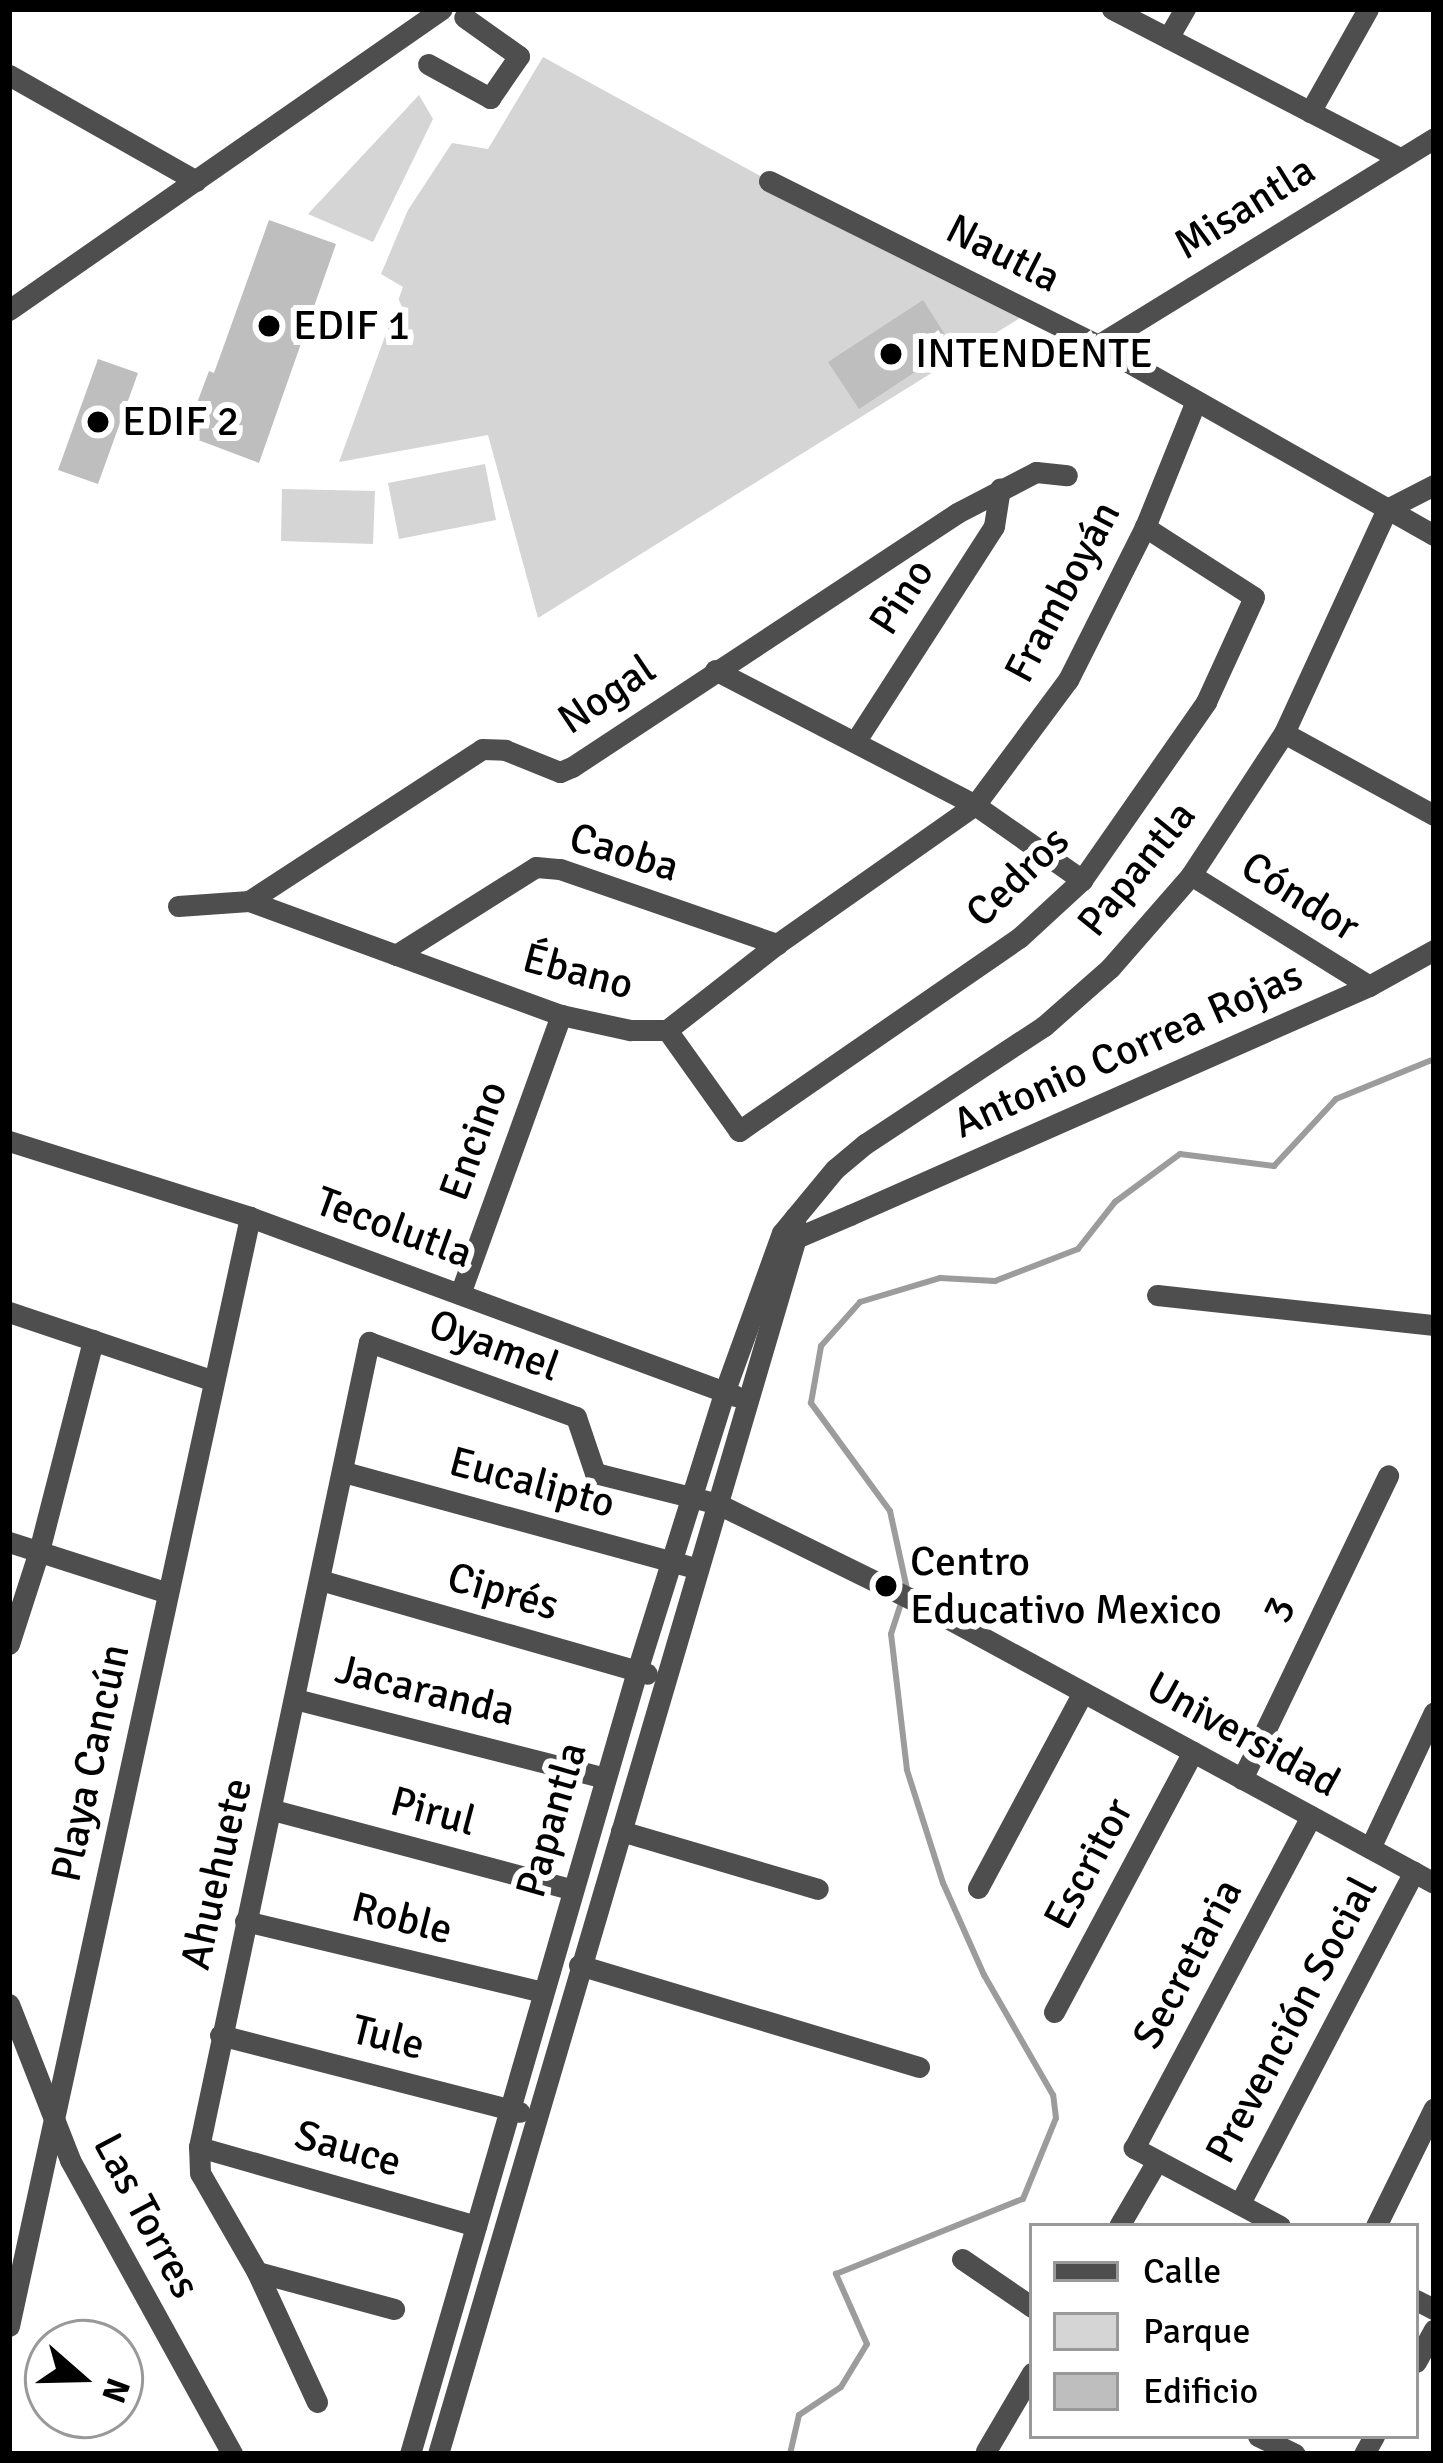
<!DOCTYPE html>
<html>
<head>
<meta charset="utf-8">
<style>
	body { margin:0 }
	#map { position:relative; width:1443px; height:2463px; overflow:hidden; background:#fff; font-family:Signika,sans-serif }
	div>[style] { position:absolute }
	[style*='--x'] { left:calc(var(--x)*1px); top:calc(var(--y)*1px); width:calc(var(--w)*1px); rotate:calc(var(--a)*1deg) }
	.green>* { inset:0; background:#d5d5d5 }
	.stream>* { height:6px; margin:-3px; padding:0 3px; transform-origin:3px; border-radius:3px; background:#9c9c9c }
	.building>* { inset:0; background:#bebebe }
	.minor>* { height:21px; margin:-10.5px; padding:0 10.5px; transform-origin:10.5px; border-radius:10.5px; background:#4e4e4e }
	.dots>* { width:33px; height:33px; translate:-50% -50%; box-sizing:border-box; border:6px solid #fff; border-radius:50% }
	span { translate:-50% -50%; white-space:nowrap; text-align:center; line-height:1.15; -webkit-text-stroke:12px #fff; paint-order:stroke }
	.street-label { font-size:42px; color:#000 }
	.poi-label { font-size:42px; color:#000 }
	.left { translate:0 -50%; text-align:left }
	.frame { position:absolute; inset:0; border:12px solid #000; pointer-events:none }
	.legend { position:absolute; left:1029px; top:2223px; width:390px; height:216px; box-sizing:border-box; background:#fff; border:3px solid #999; margin:0; padding:15px 21px; list-style:none; font-size:36px; color:#000 }
	.legend li { display:flex; align-items:center; gap:24px; height:60px }
	.legend b { width:60px; border:3px solid #999 }
	.north { position:absolute; left:24px; top:2319px; width:120px; height:120px; box-sizing:border-box; background:#fff; border:3px solid #999; border-radius:50%; rotate:110deg; font-size:33px; font-weight:700; line-height:48px; text-align:center; color:#000 }
	.north::after { content:''; display:block; margin:auto; width:42px; height:54px; background:#000; clip-path:polygon(50% 0,100% 100%,50% 72%,0 100%) }
</style>
</head>
<body>
<div id="map">
	<div class="green">
		<i style="clip-path:polygon(543px 57px,1020px 318px,538px 618px,488px 435px,339px 462px,403px 287px,381px 274px,408px 210px,452px 143px,488px 149px)"></i>
		<i style="clip-path:polygon(419px 95px,433px 119px,373px 242px,308px 214px)"></i>
		<i style="clip-path:polygon(485px 464px,496px 520px,399px 539px,388px 483px)"></i>
		<i style="clip-path:polygon(282px 489px,375px 491px,373px 544px,281px 541px)"></i>
	</div>
	<div class="stream">
		<i style="--x:907;--y:1589;--w:80;--a:-102.3"></i>
		<i style="--x:890;--y:1511;--w:134;--a:-126.2"></i>
		<i style="--x:811;--y:1403;--w:58;--a:-80"></i>
		<i style="--x:821;--y:1346;--w:59;--a:-48.4"></i>
		<i style="--x:860;--y:1302;--w:84;--a:-16.7"></i>
		<i style="--x:940;--y:1278;--w:55;--a:3.1"></i>
		<i style="--x:995;--y:1281;--w:89;--a:-21.1"></i>
		<i style="--x:1078;--y:1249;--w:60;--a:-51.8"></i>
		<i style="--x:1115;--y:1202;--w:81;--a:-36.4"></i>
		<i style="--x:1180;--y:1154;--w:95;--a:7.3"></i>
		<i style="--x:1274;--y:1166;--w:91;--a:-47.2"></i>
		<i style="--x:1336;--y:1099;--w:106;--a:-22.2"></i>
		<i style="--x:790;--y:2454;--w:40;--a:-77"></i>
		<i style="--x:799;--y:2415;--w:50;--a:-33.7"></i>
		<i style="--x:841;--y:2387;--w:50;--a:-58.8"></i>
		<i style="--x:867;--y:2344;--w:77;--a:-113.9"></i>
		<i style="--x:836;--y:2274;--w:201;--a:-21.9"></i>
		<i style="--x:1023;--y:2199;--w:87;--a:-67.8"></i>
		<i style="--x:1056;--y:2118;--w:23;--a:-97"></i>
		<i style="--x:1053;--y:2095;--w:138;--a:-119.9"></i>
		<i style="--x:984;--y:1975;--w:101;--a:-114"></i>
		<i style="--x:943;--y:1883;--w:119;--a:-107.7"></i>
		<i style="--x:907;--y:1770;--w:137;--a:-96.7"></i>
		<i style="--x:891;--y:1634;--w:35;--a:-72"></i>
	</div>
	<div class="building">
		<i style="clip-path:polygon(269px 220px,336px 244px,259px 463px,185px 435px,209px 371px,214px 373px)"></i>
		<i style="clip-path:polygon(923px 300px,953px 347px,859px 409px,828px 362px)"></i>
		<i style="clip-path:polygon(98px 359px,138px 373px,98px 484px,58px 470px)"></i>
	</div>
	<div class="minor">
		<i style="--x:1112;--y:9;--w:323;--a:27.4"></i>
		<i style="--x:1168;--y:38;--w:34;--a:-60"></i>
		<i style="--x:428;--y:64;--w:71;--a:28.7"></i>
		<i style="--x:490;--y:98;--w:51;--a:-55.4"></i>
		<i style="--x:519;--y:56;--w:67;--a:-144.7"></i>
		<i style="--x:9;--y:75;--w:215;--a:29.5"></i>
		<i style="--x:1310;--y:112;--w:118;--a:-60.6"></i>
		<i style="--x:769;--y:181;--w:368;--a:26.5"></i>
		<i style="--x:1098;--y:345;--w:386;--a:29.5"></i>
		<i style="--x:9;--y:310;--w:527;--a:-34.81"></i>
		<i style="--x:1098;--y:345;--w:395;--a:-31.6"></i>
		<i style="--x:715;--y:670;--w:293;--a:27.4"></i>
		<i style="--x:975;--y:805;--w:131;--a:35"></i>
		<i style="--x:1284;--y:733;--w:171;--a:28.7"></i>
		<i style="--x:855;--y:742;--w:257;--a:-57.2"></i>
		<i style="--x:994;--y:526;--w:38;--a:-81"></i>
		<i style="--x:1191;--y:875;--w:210;--a:31.9"></i>
		<i style="--x:249;--y:901;--w:332;--a:20.1"></i>
		<i style="--x:561;--y:1015;--w:71;--a:12.3"></i>
		<i style="--x:630;--y:1030;--w:37;--a:0"></i>
		<i style="--x:667;--y:1030;--w:140;--a:-38"></i>
		<i style="--x:777;--y:944;--w:242;--a:-35.1"></i>
		<i style="--x:975;--y:805;--w:156;--a:-53.4"></i>
		<i style="--x:1068;--y:680;--w:171;--a:-63.3"></i>
		<i style="--x:1145;--y:527;--w:136;--a:-68"></i>
		<i style="--x:178;--y:906;--w:71;--a:-4"></i>
		<i style="--x:249;--y:901;--w:278;--a:-33.1"></i>
		<i style="--x:482;--y:749;--w:23;--a:2"></i>
		<i style="--x:505;--y:750;--w:59;--a:21.8"></i>
		<i style="--x:560;--y:772;--w:13;--a:-23"></i>
		<i style="--x:572;--y:767;--w:461;--a:-33.4"></i>
		<i style="--x:957;--y:513;--w:89;--a:-27.4"></i>
		<i style="--x:1036;--y:472;--w:31;--a:6"></i>
		<i style="--x:396;--y:955;--w:165;--a:-32.2"></i>
		<i style="--x:536;--y:867;--w:24;--a:5"></i>
		<i style="--x:560;--y:869;--w:230;--a:19.1"></i>
		<i style="--x:667;--y:1030;--w:124;--a:54.5"></i>
		<i style="--x:739;--y:1131;--w:340;--a:-34.6"></i>
		<i style="--x:1019;--y:938;--w:86;--a:-42.6"></i>
		<i style="--x:1082;--y:880;--w:217;--a:-55.1"></i>
		<i style="--x:1206;--y:702;--w:115;--a:-65.4"></i>
		<i style="--x:1254;--y:597;--w:130;--a:-147.3"></i>
		<i style="--x:9;--y:1141;--w:253;--a:17.5"></i>
		<i style="--x:250;--y:1217;--w:518;--a:20.22"></i>
		<i style="--x:783;--y:1233;--w:14;--a:21"></i>
		<i style="--x:796;--y:1238;--w:59;--a:-23.1"></i>
		<i style="--x:850;--y:1215;--w:567;--a:-23.81"></i>
		<i style="--x:1369;--y:986;--w:74;--a:-29"></i>
		<i style="--x:460;--y:1294;--w:297;--a:-70.1"></i>
		<i style="--x:1157;--y:1295;--w:279;--a:6.2"></i>
		<i style="--x:9;--y:1312;--w:216;--a:18.6"></i>
		<i style="--x:344;--y:1472;--w:356;--a:15.3"></i>
		<i style="--x:9;--y:1542;--w:167;--a:17.8"></i>
		<i style="--x:320;--y:1580;--w:340;--a:16"></i>
		<i style="--x:9;--y:1644;--w:98;--a:-72.1"></i>
		<i style="--x:39;--y:1551;--w:218;--a:-75.6"></i>
		<i style="--x:295;--y:1699;--w:320;--a:14.3"></i>
		<i style="--x:1242;--y:1779;--w:337;--a:-64.3"></i>
		<i style="--x:273;--y:1810;--w:310;--a:14.9"></i>
		<i style="--x:621;--y:1831;--w:205;--a:16.4"></i>
		<i style="--x:1370;--y:1848;--w:150;--a:-64.8"></i>
		<i style="--x:978;--y:1888;--w:222;--a:-61.8"></i>
		<i style="--x:245;--y:1921;--w:305;--a:13.4"></i>
		<i style="--x:579;--y:1965;--w:355;--a:16.7"></i>
		<i style="--x:9;--y:2004;--w:168;--a:68.6"></i>
		<i style="--x:70;--y:2160;--w:336;--a:61.1"></i>
		<i style="--x:1054;--y:2012;--w:295;--a:-61.9"></i>
		<i style="--x:220;--y:2035;--w:309;--a:14.4"></i>
		<i style="--x:199;--y:2147;--w:288;--a:15.9"></i>
		<i style="--x:1240;--y:2203;--w:374;--a:-62.3"></i>
		<i style="--x:1119;--y:2226;--w:75;--a:-59.7"></i>
		<i style="--x:1280;--y:2226;--w:166;--a:-151.9"></i>
		<i style="--x:1134;--y:2148;--w:376;--a:-61.9"></i>
		<i style="--x:1376;--y:2226;--w:131;--a:-63.8"></i>
		<i style="--x:962;--y:2259;--w:85;--a:34.4"></i>
		<i style="--x:257;--y:2272;--w:142;--a:15.1"></i>
		<i style="--x:1416;--y:2300;--w:20;--a:27"></i>
		<i style="--x:9;--y:2326;--w:1135;--a:-77.74"></i>
		<i style="--x:1416;--y:2362;--w:37;--a:-61"></i>
		<i style="--x:317;--y:2402;--w:143;--a:-114.8"></i>
		<i style="--x:257;--y:2272;--w:114;--a:-119.9"></i>
		<i style="--x:200;--y:2173;--w:26;--a:-92"></i>
		<i style="--x:199;--y:2147;--w:823;--a:-78.08"></i>
		<i style="--x:369;--y:1342;--w:220;--a:19.9"></i>
		<i style="--x:576;--y:1417;--w:59;--a:71.3"></i>
		<i style="--x:595;--y:1473;--w:127;--a:14.1"></i>
		<i style="--x:718;--y:1504;--w:231;--a:26.2"></i>
		<i style="--x:925;--y:1606;--w:579;--a:28.56"></i>
		<i style="--x:1258;--y:2436;--w:41;--a:25.9"></i>
		<i style="--x:986;--y:2451;--w:91;--a:-59.5"></i>
		<i style="--x:410;--y:2454;--w:815;--a:-73.83"></i>
		<i style="--x:637;--y:1671;--w:291;--a:-72.6"></i>
		<i style="--x:724;--y:1393;--w:170;--a:-70.1"></i>
		<i style="--x:782;--y:1233;--w:83;--a:-50.4"></i>
		<i style="--x:835;--y:1169;--w:39;--a:-40"></i>
		<i style="--x:865;--y:1144;--w:214;--a:-33.4"></i>
		<i style="--x:1044;--y:1026;--w:88;--a:-41.3"></i>
		<i style="--x:1110;--y:968;--w:123;--a:-48.9"></i>
		<i style="--x:1191;--y:875;--w:170;--a:-56.8"></i>
		<i style="--x:1284;--y:733;--w:247;--a:-65.3"></i>
		<i style="--x:1387;--y:509;--w:53;--a:-27.1"></i>
		<i style="--x:438;--y:2454;--w:1268;--a:-73.6"></i>
		<i style="--x:796;--y:1238;--w:21;--a:-93"></i>
		<i style="--x:1364;--y:2454;--w:21;--a:-61"></i>
	</div>
	<div class="dots">
		<i style="left:269px;top:326px;background:#000"></i>
		<i style="left:891px;top:354px;background:#000"></i>
		<i style="left:98px;top:422px;background:#000"></i>
		<i style="left:886px;top:1586px;background:#000"></i>
	</div>
	<div class="street-label">
		<span style="left:1245px;top:208px;rotate:-32deg">Misantla</span>
		<span style="left:1003px;top:254px;rotate:27deg">Nautla</span>
		<span style="left:1063px;top:592px;rotate:-62deg">Framboyán</span>
		<span style="left:902px;top:597px;rotate:-57deg">Pino</span>
		<span style="left:607px;top:695px;rotate:-34deg">Nogal</span>
		<span style="left:624px;top:853px;rotate:17deg">Caoba</span>
		<span style="left:1137px;top:869px;rotate:-51deg">Papantla</span>
		<span style="left:1018px;top:877px;rotate:-44deg">Cedros</span>
		<span style="left:1300px;top:897px;rotate:32deg">Cóndor</span>
		<span style="left:578px;top:972px;rotate:15deg">Ébano</span>
		<span style="left:1128px;top:1050px;rotate:-24deg">Antonio Correa Rojas</span>
		<span style="left:474px;top:1141px;rotate:-70deg">Encino</span>
		<span style="left:394px;top:1228px;rotate:20deg">Tecolutla</span>
		<span style="left:494px;top:1346px;rotate:20deg">Oyamel</span>
		<span style="left:532px;top:1483px;rotate:15deg">Eucalipto</span>
		<span style="left:503px;top:1592px;rotate:16deg">Ciprés</span>
		<span style="left:1280px;top:1610px;rotate:-64deg">3</span>
		<span style="left:425px;top:1691px;rotate:14deg">Jacaranda</span>
		<span style="left:1243px;top:1735px;rotate:29deg">Universidad</span>
		<span style="left:91px;top:1763px;rotate:-78deg">Playa Cancún</span>
		<span style="left:433px;top:1812px;rotate:15deg">Pirul</span>
		<span style="left:552px;top:1820px;rotate:-74deg">Papantla</span>
		<span style="left:1089px;top:1864px;rotate:-62deg">Escritor</span>
		<span style="left:217px;top:1874px;rotate:-77deg">Ahuehuete</span>
		<span style="left:402px;top:1919px;rotate:14deg">Roble</span>
		<span style="left:1188px;top:1964px;rotate:-62deg">Secretaria</span>
		<span style="left:1292px;top:2020px;rotate:-62deg">Prevención Social</span>
		<span style="left:388px;top:2038px;rotate:14deg">Tule</span>
		<span style="left:348px;top:2149px;rotate:16deg">Sauce</span>
		<span style="left:146px;top:2216px;rotate:62deg">Las Torres</span>
	</div>
	<div class="poi-label">
		<span class="left" style="left:293px;top:326px">EDIF 1</span>
		<span class="left" style="left:915px;top:354px">INTENDENTE</span>
		<span class="left" style="left:122px;top:422px">EDIF 2</span>
		<span class="left" style="left:910px;top:1586px">Centro<br>Educativo Mexico</span>
	</div>
	<div class="frame"></div>
	<ul class="legend">
	<li><b style="height:15px;background:#4e4e4e"></b>Calle</li>
	<li><b style="height:33px;background:#d5d5d5"></b>Parque</li>
	<li><b style="height:33px;background:#bebebe"></b>Edificio</li>
	</ul>
	<div class="north">N</div>
</div>
</body>
</html>
